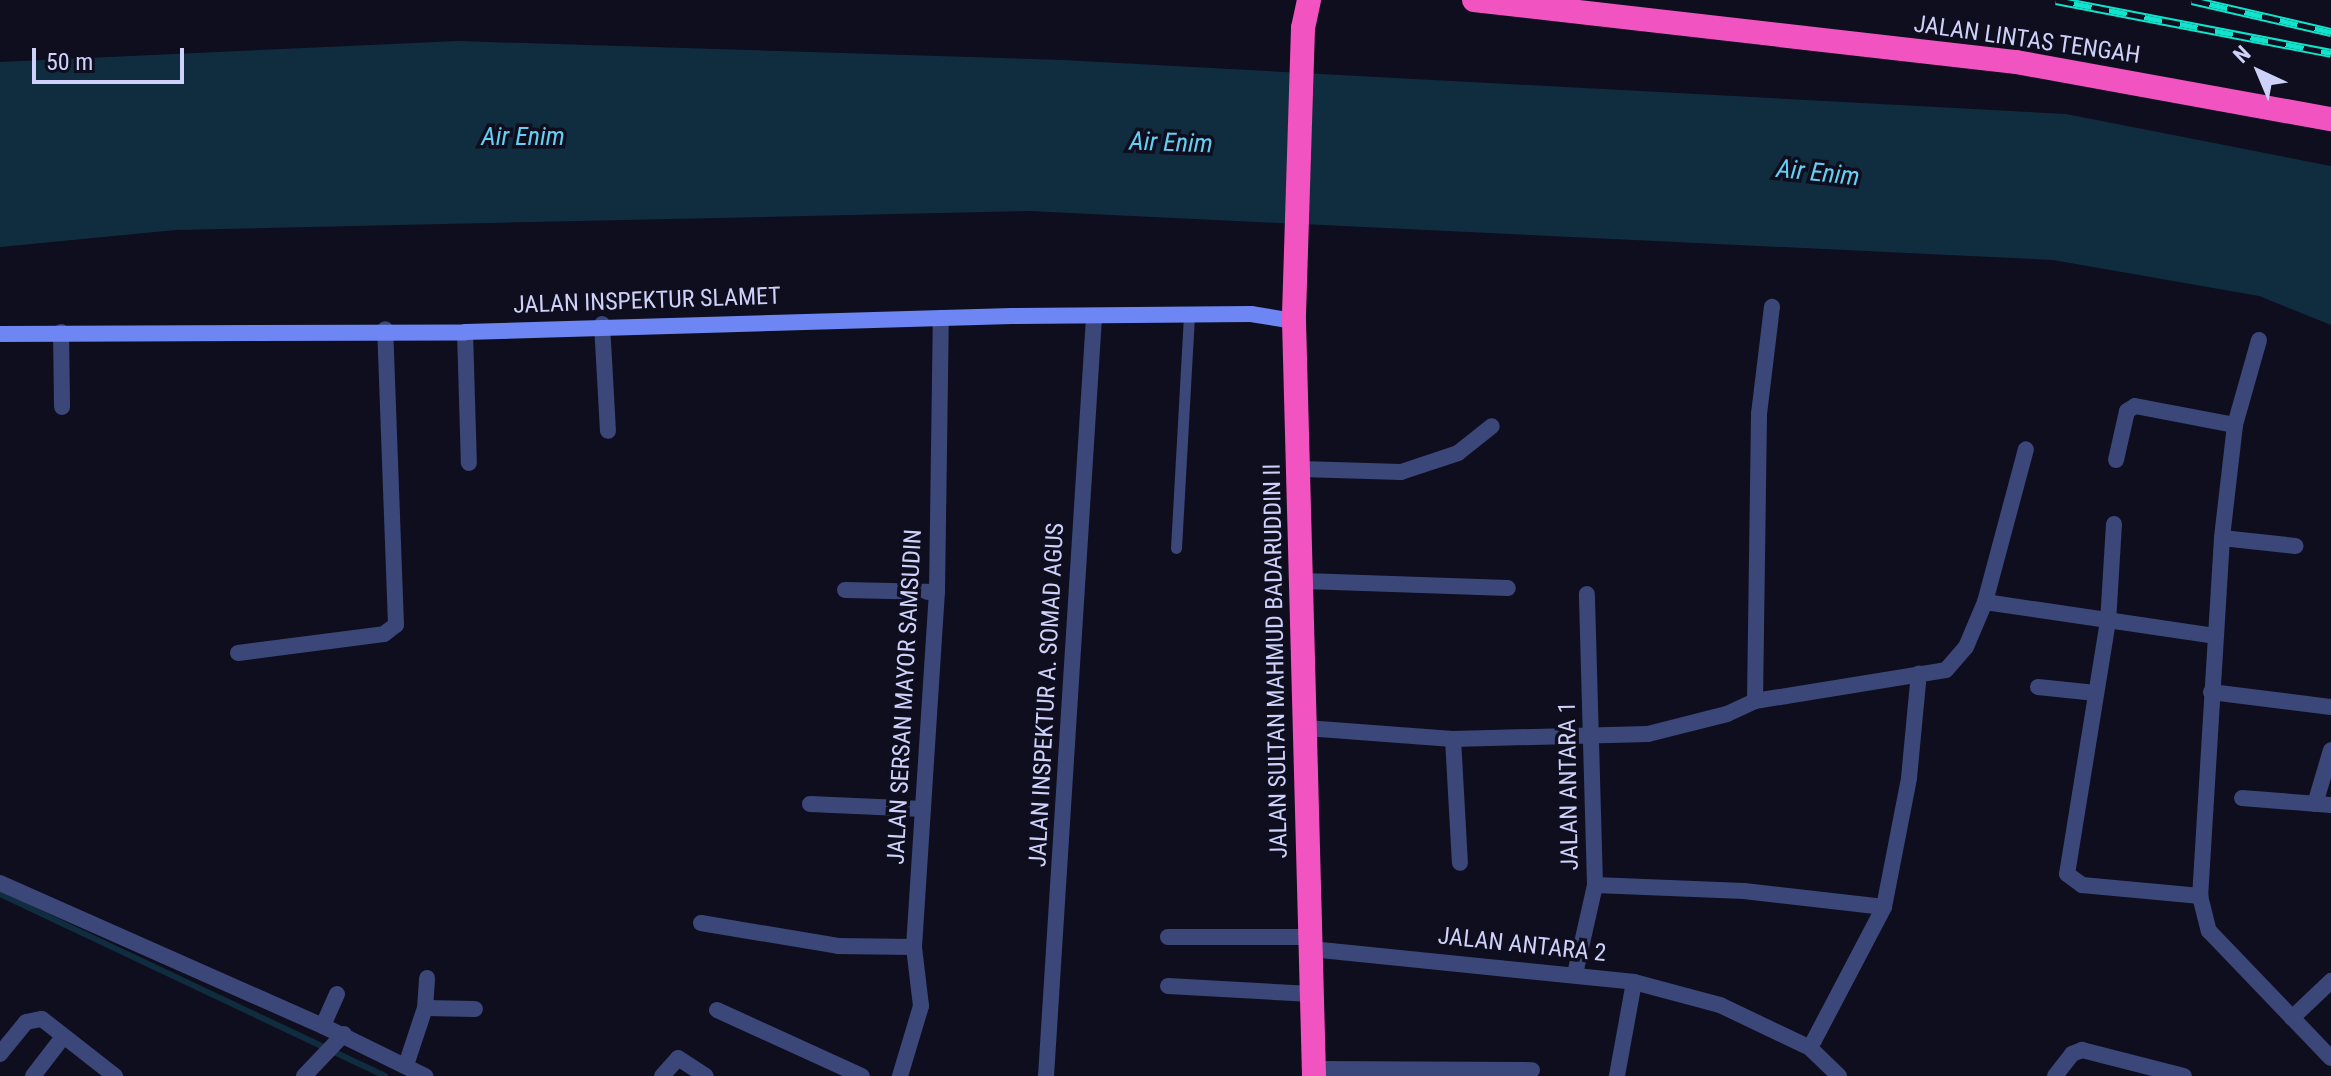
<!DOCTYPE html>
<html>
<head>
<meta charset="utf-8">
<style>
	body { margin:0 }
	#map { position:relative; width:2331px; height:1076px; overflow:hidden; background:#0e0e1e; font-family:"Roboto Condensed",sans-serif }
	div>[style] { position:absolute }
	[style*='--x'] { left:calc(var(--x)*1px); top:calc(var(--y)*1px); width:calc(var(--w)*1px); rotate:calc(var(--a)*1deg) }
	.water>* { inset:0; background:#102c3f }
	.stream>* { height:6px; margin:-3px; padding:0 3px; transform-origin:3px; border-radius:3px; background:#102c3f }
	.lane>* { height:11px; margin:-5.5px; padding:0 5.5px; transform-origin:5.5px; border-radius:5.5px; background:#3c4779 }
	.street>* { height:16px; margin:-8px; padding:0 8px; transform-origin:8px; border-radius:8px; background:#3c4779 }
	.secondary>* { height:16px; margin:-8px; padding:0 8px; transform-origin:8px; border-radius:8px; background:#6d86f3 }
	.highway>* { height:24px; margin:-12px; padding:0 12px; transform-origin:12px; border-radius:12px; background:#f153c0 }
	.rail>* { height:9px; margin-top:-4.5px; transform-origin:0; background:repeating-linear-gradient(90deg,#0e0e1e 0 18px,#12e3cc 0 36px); box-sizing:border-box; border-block:2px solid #12e3cc }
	span { translate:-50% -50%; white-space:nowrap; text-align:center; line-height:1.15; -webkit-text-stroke:7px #0e0e1e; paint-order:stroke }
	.street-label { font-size:24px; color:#ced2fb }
	.water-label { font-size:26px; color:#64cff3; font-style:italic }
	.north { position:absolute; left:2219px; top:32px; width:80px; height:80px; -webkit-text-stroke:6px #0e0e1e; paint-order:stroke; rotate:316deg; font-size:22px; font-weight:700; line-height:32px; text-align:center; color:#ced2fb }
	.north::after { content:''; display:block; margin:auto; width:28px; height:36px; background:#ced2fb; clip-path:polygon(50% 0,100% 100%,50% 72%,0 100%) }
	.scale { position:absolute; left:32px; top:48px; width:152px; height:36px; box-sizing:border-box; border:4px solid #ced2fb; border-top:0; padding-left:10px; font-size:24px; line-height:28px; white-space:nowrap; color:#ced2fb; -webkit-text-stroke:6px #0e0e1e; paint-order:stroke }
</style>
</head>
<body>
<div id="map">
	<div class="water">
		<i style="clip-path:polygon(458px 41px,1063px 60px,2066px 114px,2331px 166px,2331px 325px,2259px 296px,2053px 260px,1029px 211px,176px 230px,0 247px,0 62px)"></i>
	</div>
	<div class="stream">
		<i style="--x:0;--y:894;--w:426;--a:25.3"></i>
	</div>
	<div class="lane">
		<i style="--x:1176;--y:548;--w:233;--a:-86.8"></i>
	</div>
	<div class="street">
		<i style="--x:602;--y:324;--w:107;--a:86.8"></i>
		<i style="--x:61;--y:332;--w:75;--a:89.2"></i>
		<i style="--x:465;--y:332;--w:131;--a:88.3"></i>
		<i style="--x:2259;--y:340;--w:88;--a:105.8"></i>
		<i style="--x:2235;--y:425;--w:114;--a:96.6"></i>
		<i style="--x:2222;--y:538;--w:359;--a:93.5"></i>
		<i style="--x:2200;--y:896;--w:36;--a:76"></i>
		<i style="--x:2209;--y:931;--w:176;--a:46.2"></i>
		<i style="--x:2116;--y:460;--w:50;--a:-77.3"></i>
		<i style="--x:2127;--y:411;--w:9;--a:-32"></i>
		<i style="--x:2135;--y:406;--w:102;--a:10.8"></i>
		<i style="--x:1301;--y:469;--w:100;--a:1.7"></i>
		<i style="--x:1401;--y:472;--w:60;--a:-18.4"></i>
		<i style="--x:1458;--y:453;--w:43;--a:-38.5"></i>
		<i style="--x:2114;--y:524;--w:97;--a:93.5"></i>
		<i style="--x:2108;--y:621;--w:256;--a:99.2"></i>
		<i style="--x:2067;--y:874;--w:19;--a:36"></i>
		<i style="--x:2082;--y:885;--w:119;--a:5.3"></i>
		<i style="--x:2222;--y:538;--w:74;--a:6.2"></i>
		<i style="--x:1305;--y:581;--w:203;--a:2"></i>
		<i style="--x:845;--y:590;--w:92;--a:1.2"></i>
		<i style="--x:1985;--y:602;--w:158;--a:-75"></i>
		<i style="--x:238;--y:653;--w:147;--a:-7.4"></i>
		<i style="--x:384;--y:634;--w:15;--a:-37"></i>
		<i style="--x:396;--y:625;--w:296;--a:-92.1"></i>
		<i style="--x:2038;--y:687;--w:58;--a:5.9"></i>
		<i style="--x:2211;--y:692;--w:121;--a:7.1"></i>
		<i style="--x:1755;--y:701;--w:287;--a:-89.2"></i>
		<i style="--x:1759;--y:414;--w:108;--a:-83.1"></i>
		<i style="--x:1306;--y:728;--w:147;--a:4.3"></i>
		<i style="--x:1453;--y:739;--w:195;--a:-1.5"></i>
		<i style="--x:1648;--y:734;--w:81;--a:-14.2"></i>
		<i style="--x:1727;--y:714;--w:31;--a:-25"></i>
		<i style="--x:1755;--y:701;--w:193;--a:-9.2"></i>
		<i style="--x:1946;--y:670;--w:30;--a:-49"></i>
		<i style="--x:1966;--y:647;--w:49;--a:-67.1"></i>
		<i style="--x:1985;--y:602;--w:232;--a:8.4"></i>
		<i style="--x:1453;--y:739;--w:124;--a:86.8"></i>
		<i style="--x:2242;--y:798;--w:89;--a:4.5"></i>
		<i style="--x:810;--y:804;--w:113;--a:2.5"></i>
		<i style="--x:2315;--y:804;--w:56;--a:-73.5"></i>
		<i style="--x:0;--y:883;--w:353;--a:23.9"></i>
		<i style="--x:1595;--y:885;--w:149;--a:2.3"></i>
		<i style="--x:1744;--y:891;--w:141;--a:6.5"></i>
		<i style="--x:701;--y:923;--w:139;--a:9.5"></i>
		<i style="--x:838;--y:946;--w:76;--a:0.8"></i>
		<i style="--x:1168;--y:937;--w:142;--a:0"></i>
		<i style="--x:1311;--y:949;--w:325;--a:5.8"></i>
		<i style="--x:1634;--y:982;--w:96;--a:100.3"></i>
		<i style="--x:1575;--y:974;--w:91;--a:-77.3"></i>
		<i style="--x:1595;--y:885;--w:291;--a:-91.6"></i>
		<i style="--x:1634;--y:982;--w:89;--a:15"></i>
		<i style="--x:1720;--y:1005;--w:100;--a:25.5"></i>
		<i style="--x:1168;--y:986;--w:143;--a:3.2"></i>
		<i style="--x:337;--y:994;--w:35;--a:114"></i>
		<i style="--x:323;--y:1026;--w:114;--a:26.1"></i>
		<i style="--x:425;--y:1008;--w:50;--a:1.1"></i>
		<i style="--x:717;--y:1010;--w:159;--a:24.5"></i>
		<i style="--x:2292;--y:1018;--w:54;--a:-43.5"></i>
		<i style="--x:0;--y:1054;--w:41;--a:-50.9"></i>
		<i style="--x:26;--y:1022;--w:16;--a:-11"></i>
		<i style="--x:42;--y:1019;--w:93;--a:38"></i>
		<i style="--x:406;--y:1065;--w:60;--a:-71.6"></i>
		<i style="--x:425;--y:1008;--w:30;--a:-86"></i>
		<i style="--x:1314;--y:1069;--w:218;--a:0.3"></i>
		<i style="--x:33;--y:1076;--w:49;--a:-52.4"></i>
		<i style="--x:304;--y:1076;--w:58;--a:-46.4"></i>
		<i style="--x:662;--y:1076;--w:24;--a:-48"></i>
		<i style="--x:678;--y:1058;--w:33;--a:33"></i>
		<i style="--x:900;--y:1076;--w:73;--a:-73.3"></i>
		<i style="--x:921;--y:1006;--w:59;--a:-96.8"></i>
		<i style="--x:914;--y:947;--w:356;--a:-86.3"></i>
		<i style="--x:937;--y:592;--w:274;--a:-89.2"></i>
		<i style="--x:1046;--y:1076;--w:761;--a:-86.38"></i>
		<i style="--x:1839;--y:1076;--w:40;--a:-136"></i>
		<i style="--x:1810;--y:1048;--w:159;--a:-62.3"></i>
		<i style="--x:1884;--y:907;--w:131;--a:-79"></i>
		<i style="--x:1909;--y:778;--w:105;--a:-84.6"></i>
		<i style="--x:2055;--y:1076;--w:28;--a:-52"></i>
		<i style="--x:2072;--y:1054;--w:11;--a:-22"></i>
		<i style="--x:2082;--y:1050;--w:105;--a:14.3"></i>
	</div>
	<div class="secondary">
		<i style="--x:0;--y:334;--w:465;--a:-0.2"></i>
		<i style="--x:465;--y:332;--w:547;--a:-1.68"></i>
		<i style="--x:1012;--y:316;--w:239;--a:-0.5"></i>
		<i style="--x:1251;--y:314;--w:44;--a:9.2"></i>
	</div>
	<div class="highway">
		<i style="--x:1309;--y:0;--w:29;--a:102"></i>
		<i style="--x:1303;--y:28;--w:293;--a:91.8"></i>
		<i style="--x:1294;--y:321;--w:755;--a:88.48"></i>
		<i style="--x:1474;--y:0;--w:546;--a:6.53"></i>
		<i style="--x:2016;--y:62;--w:320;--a:10.3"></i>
	</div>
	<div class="rail">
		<i style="--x:2056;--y:0;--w:280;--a:10.9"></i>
		<i style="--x:2192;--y:0;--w:143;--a:13"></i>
	</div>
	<div class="street-label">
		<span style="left:2027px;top:40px;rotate:8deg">JALAN LINTAS TENGAH</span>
		<span style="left:647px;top:301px;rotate:-2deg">JALAN INSPEKTUR SLAMET</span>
		<span style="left:1276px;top:661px;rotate:-91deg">JALAN SULTAN MAHMUD BADARUDDIN II</span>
		<span style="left:1047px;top:695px;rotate:-87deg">JALAN INSPEKTUR A. SOMAD AGUS</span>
		<span style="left:905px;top:697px;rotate:-87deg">JALAN SERSAN MAYOR SAMSUDIN</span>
		<span style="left:1569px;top:786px;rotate:-91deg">JALAN ANTARA 1</span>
		<span style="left:1522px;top:945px;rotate:6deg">JALAN ANTARA 2</span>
	</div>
	<div class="water-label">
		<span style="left:523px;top:137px">Air Enim</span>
		<span style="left:1171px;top:143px;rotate:2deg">Air Enim</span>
		<span style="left:1818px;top:173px;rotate:6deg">Air Enim</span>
	</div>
	<div class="north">N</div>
	<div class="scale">50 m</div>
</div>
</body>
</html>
